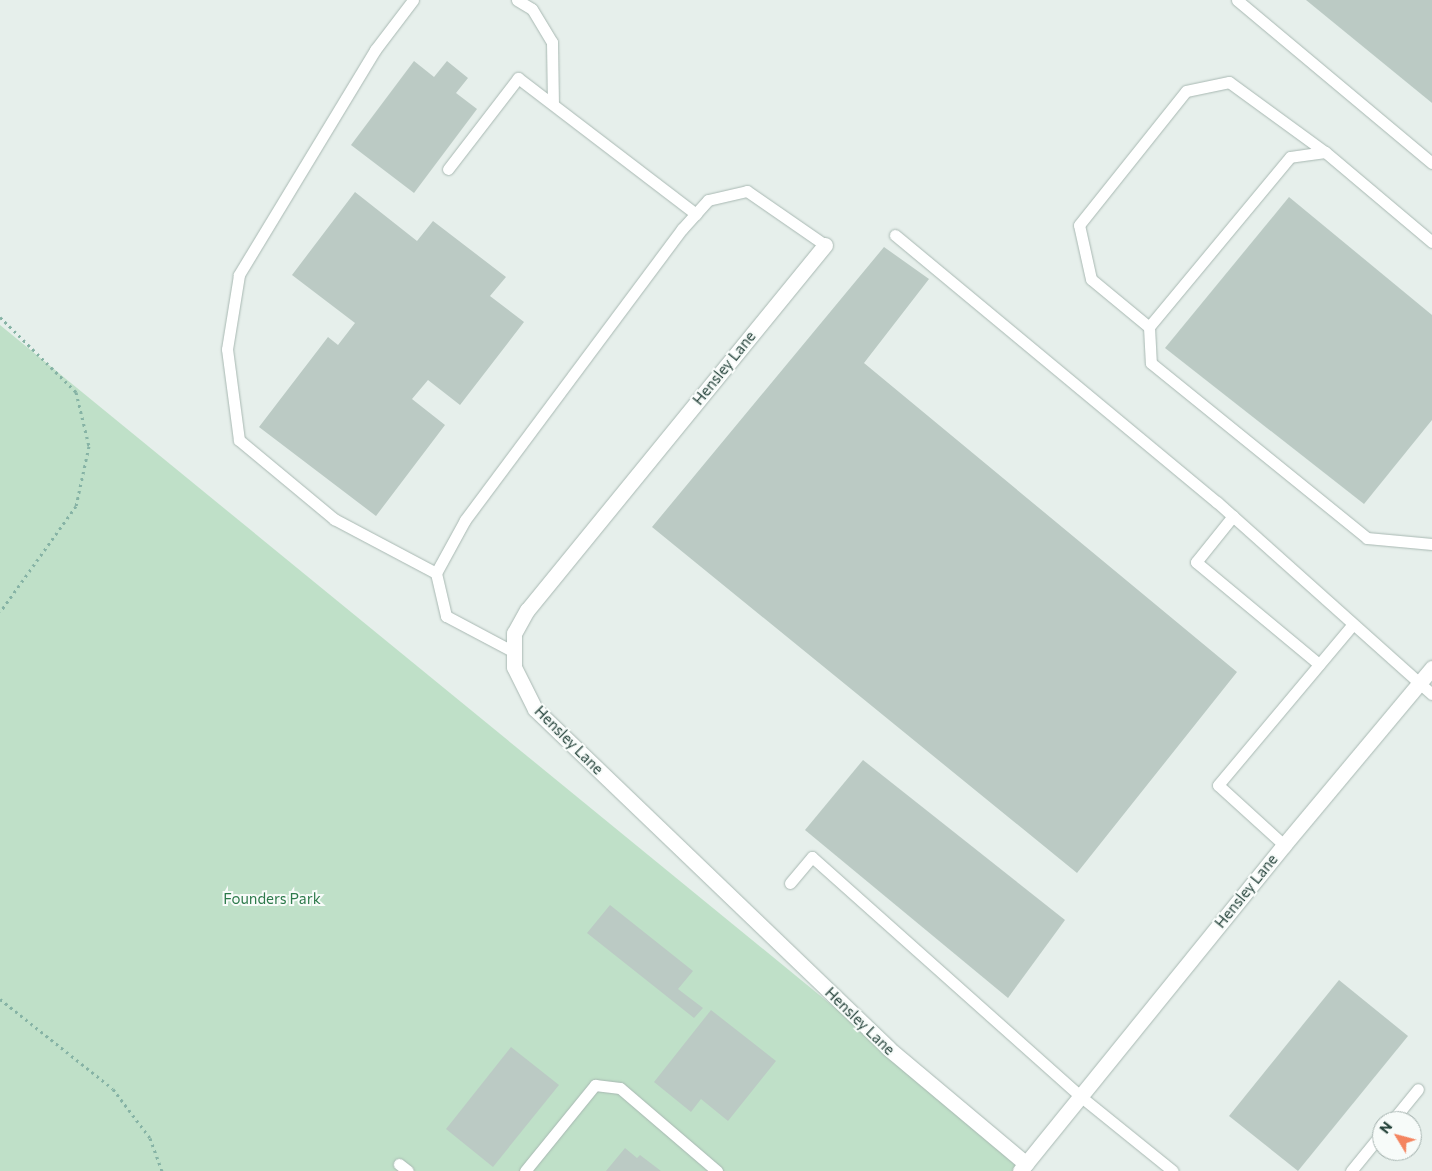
<!DOCTYPE html>
<html>
<head>
<meta charset="utf-8">
<style>
	body { margin:0 }
	#map { position:relative; width:1432px; height:1171px; overflow:hidden; background:#e6efeb; font-family:Commissioner,sans-serif }
	div>[style] { position:absolute }
	[style*='--x'] { left:calc(var(--x)*1px); top:calc(var(--y)*1px); width:calc(var(--w)*1px); rotate:calc(var(--a)*1deg) }
	.green>* { inset:0; background:#bfe0c8 }
	.building>* { inset:0; background:#bbcac4 }
	.path>* { height:3px; margin-top:-1.5px; transform-origin:0; background:repeating-linear-gradient(90deg,#86b3a5 0 2.5px,transparent 0 6.5px) }
	.roads { filter:drop-shadow(0 0 1px #a8b8b2) drop-shadow(0 0 1px #a8b8b2) }
	.service>* { height:11px; margin:-5.5px; padding:0 5.5px; transform-origin:5.5px; border-radius:5.5px; background:#fff }
	.minor>* { height:15px; margin:-7.5px; padding:0 7.5px; transform-origin:7.5px; border-radius:7.5px; background:#fff }
	.tertiary>* { height:15px; margin:-7.5px; padding:0 7.5px; transform-origin:7.5px; border-radius:7.5px; background:#fff }
	span { translate:-50% -50%; white-space:nowrap; text-align:center; line-height:1.15; -webkit-text-stroke:4px #f7fbf9; paint-order:stroke }
	.street-label { font-size:15px; color:#24423a }
	.park-label { font-size:15px; color:#2d7a4b }
	.north { position:absolute; left:1372px; top:1111px; width:50px; height:50px; box-sizing:border-box; background:#f7fbf9; border:1px solid #a3b1ad; border-radius:50%; rotate:307deg; font-size:14px; font-weight:700; line-height:20px; text-align:center; color:#24423a }
	.north::after { content:''; display:block; margin:auto; width:18px; height:22px; background:#f4845f; clip-path:polygon(50% 0,100% 100%,50% 72%,0 100%) }
</style>
</head>
<body>
<div id="map">
	<div class="green">
		<i style="clip-path:polygon(0 325px,1026px 1164px,1020px 1171px,0 1171px)"></i>
	</div>
	<div class="building">
		<i style="clip-path:polygon(1306px 0,1432px 0,1432px 103px)"></i>
		<i style="clip-path:polygon(414px 61px,434px 77px,447px 61px,468px 78px,456px 93px,477px 109px,414px 193px,351px 145px)"></i>
		<i style="clip-path:polygon(355px 192px,417px 241px,433px 221px,506px 277px,490px 296px,524px 322px,460px 405px,428px 380px,412px 399px,445px 425px,376px 516px,259px 427px,328px 337px,338px 345px,355px 323px,292px 275px)"></i>
		<i style="clip-path:polygon(1289px 197px,1432px 315px,1432px 420px,1364px 504px,1165px 348px)"></i>
		<i style="clip-path:polygon(884px 247px,929px 279px,864px 363px,1237px 672px,1077px 873px,652px 527px)"></i>
		<i style="clip-path:polygon(863px 760px,1065px 920px,1008px 998px,805px 830px)"></i>
		<i style="clip-path:polygon(610px 905px,693px 971px,678px 989px,703px 1008px,694px 1018px,587px 933px)"></i>
		<i style="clip-path:polygon(1339px 980px,1408px 1036px,1298px 1171px,1229px 1116px)"></i>
		<i style="clip-path:polygon(711px 1010px,776px 1061px,728px 1121px,701px 1099px,691px 1112px,654px 1082px)"></i>
		<i style="clip-path:polygon(511px 1047px,559px 1085px,493px 1167px,446px 1129px)"></i>
		<i style="clip-path:polygon(625px 1148px,637px 1158px,640px 1155px,661px 1171px,606px 1171px)"></i>
	</div>
	<div class="path">
		<i style="--x:0;--y:317;--w:107;--a:44.6"></i>
		<i style="--x:76;--y:392;--w:56;--a:76.5"></i>
		<i style="--x:89;--y:446;--w:61;--a:102.2"></i>
		<i style="--x:76;--y:506;--w:130;--a:125.6"></i>
		<i style="--x:0;--y:999;--w:144;--a:38.5"></i>
		<i style="--x:113;--y:1089;--w:61;--a:52.9"></i>
		<i style="--x:150;--y:1138;--w:35;--a:70"></i>
	</div>
	<div class="roads">
		<div class="service">
			<i style="--x:413;--y:0;--w:63;--a:127.2"></i>
			<i style="--x:375;--y:50;--w:263;--a:121.2"></i>
			<i style="--x:239;--y:275;--w:75;--a:99.2"></i>
			<i style="--x:227;--y:349;--w:92;--a:82.5"></i>
			<i style="--x:239;--y:440;--w:124;--a:39.7"></i>
			<i style="--x:334;--y:519;--w:115;--a:27.9"></i>
			<i style="--x:517;--y:0;--w:17;--a:31"></i>
			<i style="--x:532;--y:9;--w:39;--a:59"></i>
			<i style="--x:552;--y:42;--w:62;--a:89.1"></i>
			<i style="--x:1237;--y:0;--w:254;--a:39.9"></i>
			<i style="--x:448;--y:169;--w:115;--a:-52.4"></i>
			<i style="--x:518;--y:78;--w:224;--a:37.4"></i>
			<i style="--x:895;--y:235;--w:418;--a:39.7"></i>
			<i style="--x:1217;--y:502;--w:288;--a:41.8"></i>
			<i style="--x:1432;--y:242;--w:140;--a:-139.9"></i>
			<i style="--x:1325;--y:152;--w:35;--a:172"></i>
			<i style="--x:1290;--y:157;--w:221;--a:129.7"></i>
			<i style="--x:1149;--y:327;--w:36;--a:87"></i>
			<i style="--x:1151;--y:363;--w:278;--a:39"></i>
			<i style="--x:1367;--y:538;--w:65;--a:5.3"></i>
			<i style="--x:1149;--y:327;--w:75;--a:-140.4"></i>
			<i style="--x:1091;--y:279;--w:55;--a:-102.5"></i>
			<i style="--x:1079;--y:225;--w:171;--a:-51.4"></i>
			<i style="--x:1186;--y:91;--w:44;--a:-11.8"></i>
			<i style="--x:1229;--y:82;--w:119;--a:36.1"></i>
			<i style="--x:1233;--y:516;--w:59;--a:128.8"></i>
			<i style="--x:1196;--y:562;--w:160;--a:39.7"></i>
			<i style="--x:514;--y:652;--w:77;--a:-152.1"></i>
			<i style="--x:446;--y:616;--w:44;--a:-103.1"></i>
			<i style="--x:436;--y:573;--w:60;--a:-61.3"></i>
			<i style="--x:465;--y:520;--w:363;--a:-53.3"></i>
			<i style="--x:682;--y:229;--w:39;--a:-48"></i>
			<i style="--x:708;--y:200;--w:40;--a:-13"></i>
			<i style="--x:747;--y:191;--w:95;--a:34.7"></i>
			<i style="--x:1284;--y:845;--w:89;--a:-137.7"></i>
			<i style="--x:1218;--y:785;--w:210;--a:-50"></i>
			<i style="--x:790;--y:883;--w:34;--a:-50"></i>
			<i style="--x:812;--y:857;--w:359;--a:41.7"></i>
			<i style="--x:1080;--y:1096;--w:119;--a:38.9"></i>
			<i style="--x:1392;--y:1121;--w:41;--a:-50.9"></i>
			<i style="--x:399;--y:1164;--w:11;--a:38"></i>
			<i style="--x:525;--y:1171;--w:111;--a:-50.9"></i>
			<i style="--x:595;--y:1085;--w:25;--a:7"></i>
			<i style="--x:620;--y:1088;--w:128;--a:40.6"></i>
			<i style="--x:1351;--y:1171;--w:49;--a:-50.8"></i>
		</div>
		<div class="minor">
			<i style="--x:825;--y:245;--w:471;--a:129.2"></i>
			<i style="--x:527;--y:610;--w:26;--a:119"></i>
			<i style="--x:514;--y:633;--w:34;--a:90"></i>
			<i style="--x:514;--y:667;--w:47;--a:63.4"></i>
			<i style="--x:535;--y:709;--w:489;--a:43.8"></i>
			<i style="--x:888;--y:1048;--w:180;--a:40"></i>
		</div>
		<div class="tertiary">
			<i style="--x:1020;--y:1171;--w:419;--a:-51"></i>
			<i style="--x:1284;--y:845;--w:231;--a:-50.1"></i>
		</div>
	</div>
	<div class="street-label">
		<span style="left:724px;top:368px;rotate:-51deg">Hensley Lane</span>
		<span style="left:569px;top:740px;rotate:45deg">Hensley Lane</span>
		<span style="left:1246px;top:891px;rotate:-51deg">Hensley Lane</span>
		<span style="left:860px;top:1021px;rotate:44deg">Hensley Lane</span>
	</div>
	<div class="park-label">
		<span style="left:272px;top:899px">Founders Park</span>
	</div>
	<div class="north">N</div>
</div>
</body>
</html>
